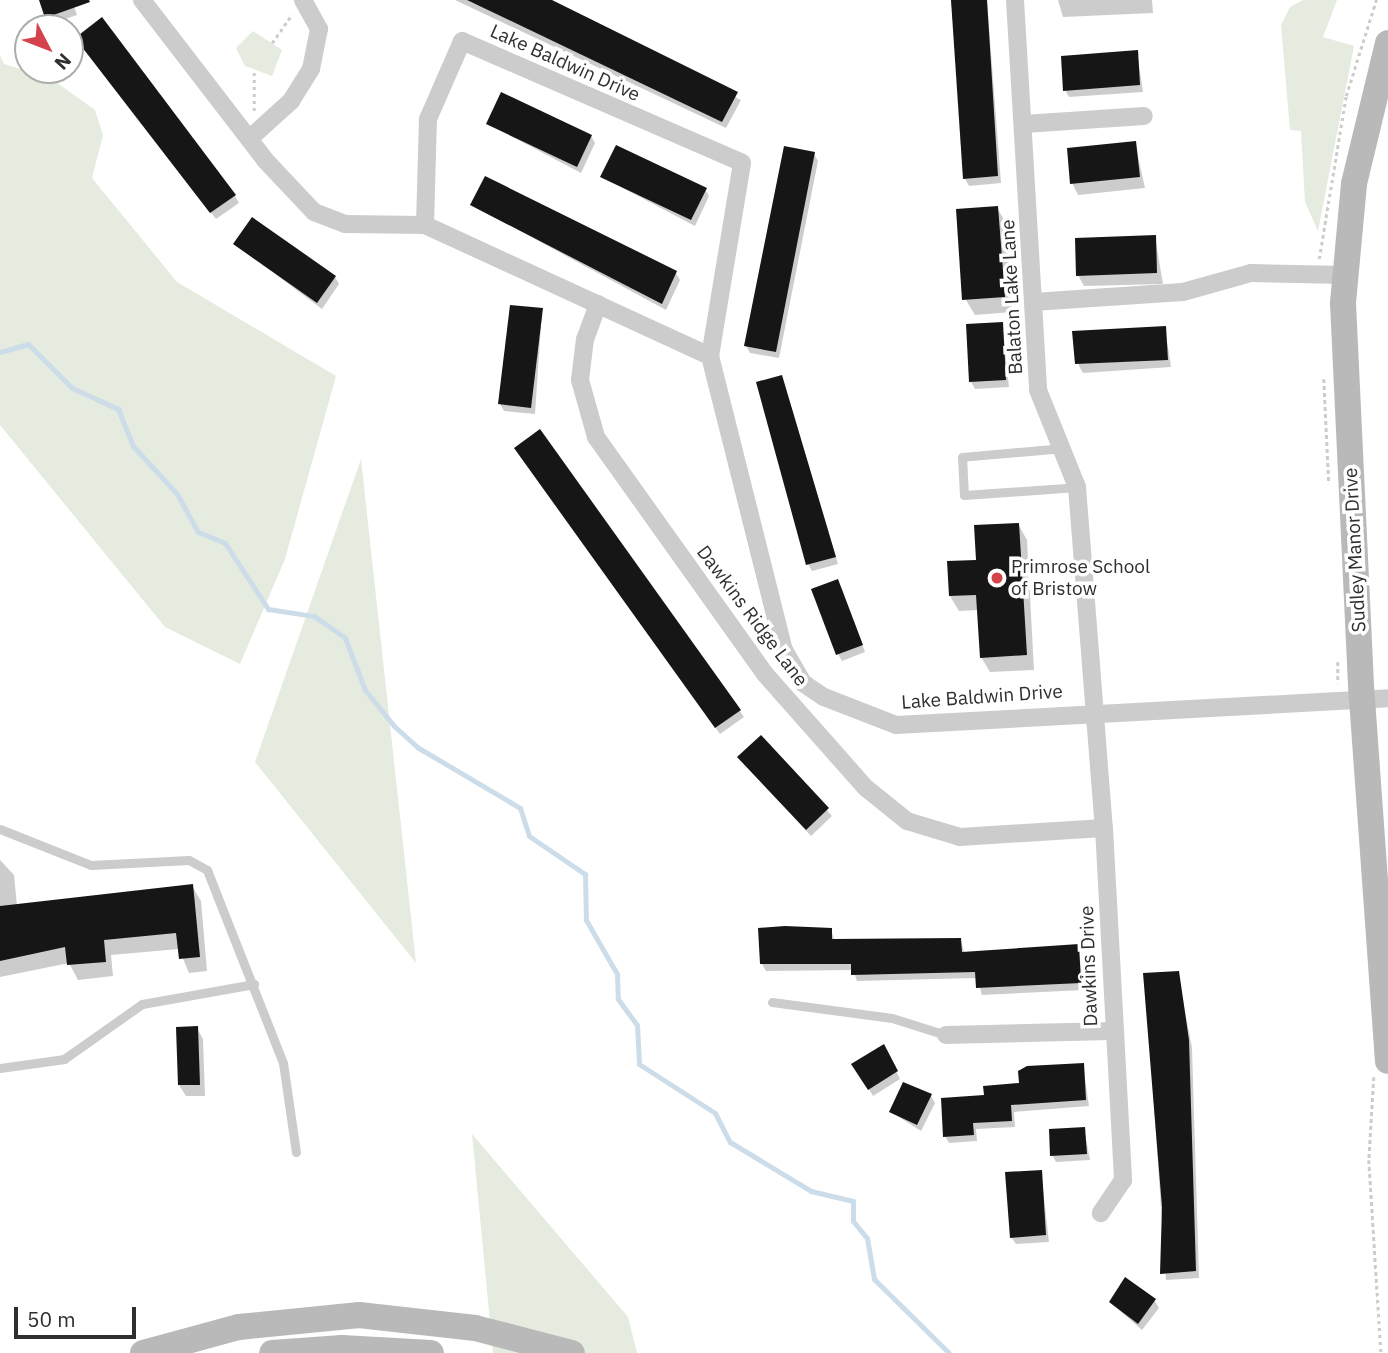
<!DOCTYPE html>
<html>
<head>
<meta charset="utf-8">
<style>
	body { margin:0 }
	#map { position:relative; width:1388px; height:1353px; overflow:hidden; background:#fff; font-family:"IBM Plex Sans",sans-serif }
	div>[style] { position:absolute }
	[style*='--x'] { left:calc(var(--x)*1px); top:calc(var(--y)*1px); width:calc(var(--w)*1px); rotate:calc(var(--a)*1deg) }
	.green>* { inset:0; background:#e5ebde }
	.shadow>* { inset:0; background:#0003 }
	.stream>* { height:5px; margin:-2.5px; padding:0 2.5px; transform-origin:2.5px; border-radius:2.5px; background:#ccdde9 }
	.building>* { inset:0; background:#161616 }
	.path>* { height:2.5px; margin-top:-1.25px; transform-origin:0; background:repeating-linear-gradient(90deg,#ccc 0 3.5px,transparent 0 7px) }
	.service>* { height:9px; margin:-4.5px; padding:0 4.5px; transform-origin:4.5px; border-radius:4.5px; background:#ccc }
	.minor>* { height:18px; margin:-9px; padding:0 9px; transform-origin:9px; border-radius:9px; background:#ccc }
	.secondary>* { height:26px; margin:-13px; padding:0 13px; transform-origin:13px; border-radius:13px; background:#b9b9b9 }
	.dots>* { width:19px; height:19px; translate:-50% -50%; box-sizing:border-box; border:4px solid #fff; border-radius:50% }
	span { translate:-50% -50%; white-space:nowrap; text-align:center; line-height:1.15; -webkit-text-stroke:7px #fff; paint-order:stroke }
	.street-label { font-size:19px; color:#2f2f2f }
	.poi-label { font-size:19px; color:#2f2f2f }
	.left { translate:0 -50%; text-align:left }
	.north { position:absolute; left:14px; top:14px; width:70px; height:70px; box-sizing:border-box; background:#fff; border:2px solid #acacac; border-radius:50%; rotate:132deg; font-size:19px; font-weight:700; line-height:28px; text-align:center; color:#2f2f2f }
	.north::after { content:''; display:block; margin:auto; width:24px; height:32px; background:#d4434c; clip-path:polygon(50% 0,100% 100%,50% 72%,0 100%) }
	.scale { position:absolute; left:14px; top:1307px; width:122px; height:32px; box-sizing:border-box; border:4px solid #2f2f2f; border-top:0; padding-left:9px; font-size:21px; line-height:24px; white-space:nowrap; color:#2f2f2f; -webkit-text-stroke:5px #fff; paint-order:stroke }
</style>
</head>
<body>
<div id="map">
	<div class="green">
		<i style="clip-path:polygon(1303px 0,1337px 0,1323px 37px,1354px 46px,1318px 231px,1305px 202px,1301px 131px,1290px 130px,1281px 25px,1290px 7px)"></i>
		<i style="clip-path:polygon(253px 31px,282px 50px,272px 76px,245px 66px,236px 48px)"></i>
		<i style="clip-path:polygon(0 55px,4px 64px,50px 78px,95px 110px,103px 135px,92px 178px,177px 282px,336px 376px,285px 559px,240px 664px,165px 627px,0 425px)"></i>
		<i style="clip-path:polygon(361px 459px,416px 963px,255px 762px)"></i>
		<i style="clip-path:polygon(472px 1134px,628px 1317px,637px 1353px,493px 1353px)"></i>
	</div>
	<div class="shadow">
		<i style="clip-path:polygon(41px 0,72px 0,77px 15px,51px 24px)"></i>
		<i style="clip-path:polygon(455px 0,547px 0,741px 100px,726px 128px)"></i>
		<i style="clip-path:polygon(951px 0,987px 0,1001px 183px,969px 186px,965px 179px)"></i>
		<i style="clip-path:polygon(1058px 0,1152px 0,1153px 13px,1063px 17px)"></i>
		<i style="clip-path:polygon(81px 45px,235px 196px,239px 203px,216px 219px)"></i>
		<i style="clip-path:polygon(1137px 52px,1143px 92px,1069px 97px,1065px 90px)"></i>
		<i style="clip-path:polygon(488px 124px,591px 136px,595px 143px,581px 173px)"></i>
		<i style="clip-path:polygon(1135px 143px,1145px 188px,1078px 195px,1072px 183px)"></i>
		<i style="clip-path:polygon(814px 154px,818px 161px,779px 358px,750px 353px,746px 346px)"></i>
		<i style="clip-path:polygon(602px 177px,705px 189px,709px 196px,695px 226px)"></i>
		<i style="clip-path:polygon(472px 205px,676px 273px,680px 280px,666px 310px)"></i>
		<i style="clip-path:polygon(997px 208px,1006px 223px,1012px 312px,975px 315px,966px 300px,958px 211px)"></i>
		<i style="clip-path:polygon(1155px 237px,1163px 284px,1084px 286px,1078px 275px)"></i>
		<i style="clip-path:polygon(235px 244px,335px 277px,339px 284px,322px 309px)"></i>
		<i style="clip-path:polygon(542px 310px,535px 414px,504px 411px,500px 404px)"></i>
		<i style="clip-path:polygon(1002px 324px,1009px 387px,975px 389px,971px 382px)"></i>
		<i style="clip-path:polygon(1165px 328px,1171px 367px,1083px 373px,1079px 366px,1074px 333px)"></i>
		<i style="clip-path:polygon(782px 377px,838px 564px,812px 571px,808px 564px)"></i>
		<i style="clip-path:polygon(520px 456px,740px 711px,744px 717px,720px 734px)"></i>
		<i style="clip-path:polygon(1018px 524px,1027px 540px,1034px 670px,990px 672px,981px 657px,979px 610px,959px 611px,950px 596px)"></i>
		<i style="clip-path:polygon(841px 588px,865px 652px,842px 661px,838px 654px)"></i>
		<i style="clip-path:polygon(761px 737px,832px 816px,811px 836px,744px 764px)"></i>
		<i style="clip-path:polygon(0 860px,14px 875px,17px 906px,192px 886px,201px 901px,207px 971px,189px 973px,179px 949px,111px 955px,113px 976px,78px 980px,69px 963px,0 977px)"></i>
		<i style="clip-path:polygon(831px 930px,835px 941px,960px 939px,965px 954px,1078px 946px,1084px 990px,982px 995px,977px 978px,857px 981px,853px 970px,766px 971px,762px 964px)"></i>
		<i style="clip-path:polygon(1178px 973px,1192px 1048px,1199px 1278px,1166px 1280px,1145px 975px)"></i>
		<i style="clip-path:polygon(197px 1028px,203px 1039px,205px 1096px,186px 1096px,179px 1085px)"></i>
		<i style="clip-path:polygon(883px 1046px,900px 1079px,873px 1096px,854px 1064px)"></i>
		<i style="clip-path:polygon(1083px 1065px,1089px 1106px,1014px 1112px,1015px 1127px,976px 1129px,977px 1141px,949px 1143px,945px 1136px,986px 1097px)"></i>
		<i style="clip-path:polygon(931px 1096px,935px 1103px,921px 1131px,891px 1112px)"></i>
		<i style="clip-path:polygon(1084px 1129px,1090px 1160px,1056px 1162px,1052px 1155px)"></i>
		<i style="clip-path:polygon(1041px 1172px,1049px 1242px,1016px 1244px,1011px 1237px)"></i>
		<i style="clip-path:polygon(1155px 1301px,1159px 1308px,1142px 1330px,1111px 1303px)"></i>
	</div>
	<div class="stream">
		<i style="--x:0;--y:352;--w:29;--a:-16"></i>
		<i style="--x:28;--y:344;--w:62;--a:45"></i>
		<i style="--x:72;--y:388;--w:51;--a:24.5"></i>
		<i style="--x:118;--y:409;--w:40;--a:68"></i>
		<i style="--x:133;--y:446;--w:65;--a:47.5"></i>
		<i style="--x:177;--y:494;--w:43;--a:61.1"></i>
		<i style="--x:198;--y:532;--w:29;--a:22"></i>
		<i style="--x:225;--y:543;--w:79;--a:56.9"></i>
		<i style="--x:268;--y:609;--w:47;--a:8.7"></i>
		<i style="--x:314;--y:616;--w:38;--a:35"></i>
		<i style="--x:345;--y:638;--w:56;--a:69"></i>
		<i style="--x:365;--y:690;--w:46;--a:51.1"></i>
		<i style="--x:394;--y:726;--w:31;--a:42"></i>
		<i style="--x:417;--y:747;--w:120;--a:30.6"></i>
		<i style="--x:520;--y:808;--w:29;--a:72"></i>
		<i style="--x:529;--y:836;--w:68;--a:34.2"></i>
		<i style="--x:585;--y:874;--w:46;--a:88.8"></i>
		<i style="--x:586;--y:920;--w:62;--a:60.1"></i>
		<i style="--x:617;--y:974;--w:25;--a:88"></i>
		<i style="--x:618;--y:999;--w:32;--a:54"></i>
		<i style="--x:637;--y:1025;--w:39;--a:87"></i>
		<i style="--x:639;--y:1064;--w:90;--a:32.8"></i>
		<i style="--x:715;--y:1113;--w:33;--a:63"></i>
		<i style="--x:730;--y:1142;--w:95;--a:31.2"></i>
		<i style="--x:811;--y:1191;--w:43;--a:13.4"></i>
		<i style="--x:853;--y:1201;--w:20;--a:90"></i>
		<i style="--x:853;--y:1221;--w:22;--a:51"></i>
		<i style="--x:867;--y:1238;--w:42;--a:80.3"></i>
		<i style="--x:874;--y:1279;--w:105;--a:44.6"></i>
	</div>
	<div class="building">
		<i style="clip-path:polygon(39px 0,89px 0,90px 2px,45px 18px)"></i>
		<i style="clip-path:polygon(467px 0,552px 0,738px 92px,722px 122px)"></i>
		<i style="clip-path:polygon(951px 0,987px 0,998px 176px,963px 179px)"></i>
		<i style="clip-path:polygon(102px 17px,236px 195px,210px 213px,75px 38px)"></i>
		<i style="clip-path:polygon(1138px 50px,1140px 85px,1063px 91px,1061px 56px)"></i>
		<i style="clip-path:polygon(501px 92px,592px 135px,577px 167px,486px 124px)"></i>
		<i style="clip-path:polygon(1136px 141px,1140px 177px,1070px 184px,1067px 148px)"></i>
		<i style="clip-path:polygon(616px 145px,707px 188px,691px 220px,600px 177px)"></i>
		<i style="clip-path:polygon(784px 146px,815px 152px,776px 352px,744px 346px)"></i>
		<i style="clip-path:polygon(485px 176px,677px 271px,662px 304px,470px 205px)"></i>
		<i style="clip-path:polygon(998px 206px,1005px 297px,962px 300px,956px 209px)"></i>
		<i style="clip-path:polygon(252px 217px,336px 276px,317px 303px,233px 244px)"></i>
		<i style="clip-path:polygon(1156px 235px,1157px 273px,1076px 276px,1075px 238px)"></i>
		<i style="clip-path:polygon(510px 305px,543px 308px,531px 408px,498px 404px)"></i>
		<i style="clip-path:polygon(1003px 322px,1006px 380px,969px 382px,966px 324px)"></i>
		<i style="clip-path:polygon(1166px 326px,1168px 360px,1075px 364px,1072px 331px)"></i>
		<i style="clip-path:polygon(782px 375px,836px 557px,806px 565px,756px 382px)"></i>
		<i style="clip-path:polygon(540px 429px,741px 710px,715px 728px,514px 448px)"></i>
		<i style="clip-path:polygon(1019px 523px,1027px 655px,980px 658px,976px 595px,949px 596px,947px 561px,976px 560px,974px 525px)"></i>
		<i style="clip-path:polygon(838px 579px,863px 645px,836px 655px,811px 589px)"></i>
		<i style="clip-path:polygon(761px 735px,829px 808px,806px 830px,737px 757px)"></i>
		<i style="clip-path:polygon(193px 884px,200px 957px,179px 959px,176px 933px,104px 940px,106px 962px,67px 965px,65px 947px,0 961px,0 906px)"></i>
		<i style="clip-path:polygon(785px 926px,832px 928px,832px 939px,961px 938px,962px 952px,1079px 944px,1081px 983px,976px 988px,975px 972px,851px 975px,851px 964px,760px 964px,758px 928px)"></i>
		<i style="clip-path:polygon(1179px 971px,1189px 1040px,1196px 1271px,1160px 1274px,1162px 1207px,1143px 973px)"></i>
		<i style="clip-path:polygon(198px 1026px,200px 1085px,178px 1085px,176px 1027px)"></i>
		<i style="clip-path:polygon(884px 1044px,898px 1071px,868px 1090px,851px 1064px)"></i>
		<i style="clip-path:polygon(1084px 1063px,1086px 1100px,1011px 1105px,1012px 1121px,973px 1123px,974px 1135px,943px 1137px,941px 1098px,984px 1095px,983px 1086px,1019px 1083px,1018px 1071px,1027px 1066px)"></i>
		<i style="clip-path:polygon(903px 1082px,932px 1094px,917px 1125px,889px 1112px)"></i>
		<i style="clip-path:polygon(1085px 1127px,1087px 1154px,1050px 1156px,1049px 1129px)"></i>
		<i style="clip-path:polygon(1042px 1170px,1046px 1235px,1010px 1238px,1005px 1172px)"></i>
		<i style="clip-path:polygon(1125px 1277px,1156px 1299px,1138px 1324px,1109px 1302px)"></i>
	</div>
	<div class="path">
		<i style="--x:272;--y:43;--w:35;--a:-55"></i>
		<i style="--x:254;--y:111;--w:39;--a:-90"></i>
		<i style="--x:1319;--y:259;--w:165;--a:-80.6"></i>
		<i style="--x:1346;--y:96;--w:101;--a:-72.6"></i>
		<i style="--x:1324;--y:379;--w:105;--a:87.3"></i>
		<i style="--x:1338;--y:662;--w:21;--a:90"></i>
		<i style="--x:1374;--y:1077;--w:83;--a:93.4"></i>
		<i style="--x:1369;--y:1160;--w:193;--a:86.4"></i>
	</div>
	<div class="service">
		<i style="--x:1064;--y:448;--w:102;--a:175"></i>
		<i style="--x:962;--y:457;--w:38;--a:87"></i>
		<i style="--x:964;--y:495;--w:113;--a:-4"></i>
		<i style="--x:0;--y:829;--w:98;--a:21.6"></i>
		<i style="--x:91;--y:865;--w:98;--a:-2.9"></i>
		<i style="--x:189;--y:860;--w:21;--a:29"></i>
		<i style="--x:207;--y:870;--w:207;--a:68.5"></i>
		<i style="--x:283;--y:1063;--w:90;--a:81.7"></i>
		<i style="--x:772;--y:1002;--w:121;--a:7.6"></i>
		<i style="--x:892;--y:1018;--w:57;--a:17.5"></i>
		<i style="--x:0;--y:1068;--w:65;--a:-8"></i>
		<i style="--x:64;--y:1059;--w:95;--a:-35.2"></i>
		<i style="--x:142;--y:1004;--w:114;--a:-10.1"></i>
	</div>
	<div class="minor">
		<i style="--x:142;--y:0;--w:202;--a:52.4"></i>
		<i style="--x:265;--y:160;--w:71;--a:46.7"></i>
		<i style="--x:314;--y:212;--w:33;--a:21"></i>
		<i style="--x:345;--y:224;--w:80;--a:0.7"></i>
		<i style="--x:425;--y:225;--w:314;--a:24.7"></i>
		<i style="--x:1015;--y:0;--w:391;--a:86.6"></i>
		<i style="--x:1038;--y:390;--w:105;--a:68.1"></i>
		<i style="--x:1077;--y:487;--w:342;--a:85.5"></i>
		<i style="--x:1104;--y:828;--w:353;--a:86.9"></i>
		<i style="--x:1123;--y:1180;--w:40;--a:124"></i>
		<i style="--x:1024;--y:124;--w:120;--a:-3.8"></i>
		<i style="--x:249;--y:139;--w:57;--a:-42.1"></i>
		<i style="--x:291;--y:101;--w:38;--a:-58"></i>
		<i style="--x:311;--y:69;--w:41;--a:-78.7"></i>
		<i style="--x:319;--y:29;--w:33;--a:-119"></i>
		<i style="--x:425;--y:225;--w:106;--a:-88.4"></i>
		<i style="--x:428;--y:119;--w:85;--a:-66.4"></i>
		<i style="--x:462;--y:41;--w:305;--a:23.5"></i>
		<i style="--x:742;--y:163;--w:196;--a:99.4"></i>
		<i style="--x:710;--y:356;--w:303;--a:75.9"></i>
		<i style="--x:784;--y:650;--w:38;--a:60"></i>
		<i style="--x:803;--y:683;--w:25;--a:34"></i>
		<i style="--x:824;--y:697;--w:77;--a:21.3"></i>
		<i style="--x:896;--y:725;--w:493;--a:-3.1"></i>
		<i style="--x:1033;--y:302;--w:150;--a:-3.8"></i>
		<i style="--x:1183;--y:292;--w:71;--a:-15.6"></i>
		<i style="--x:1251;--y:273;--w:95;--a:1.2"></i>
		<i style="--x:598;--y:304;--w:37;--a:110"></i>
		<i style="--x:585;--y:339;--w:41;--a:97"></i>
		<i style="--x:580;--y:380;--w:59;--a:74.3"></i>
		<i style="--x:596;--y:437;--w:291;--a:54.5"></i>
		<i style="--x:765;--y:674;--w:152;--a:48.5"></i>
		<i style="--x:866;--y:788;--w:53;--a:38.8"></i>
		<i style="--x:907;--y:821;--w:55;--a:16.8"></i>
		<i style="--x:960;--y:837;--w:144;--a:-3.6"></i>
		<i style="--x:946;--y:1035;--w:166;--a:-1.4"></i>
	</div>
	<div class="secondary">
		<i style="--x:1388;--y:43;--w:145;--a:103.6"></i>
		<i style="--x:1354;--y:184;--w:120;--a:95.3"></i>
		<i style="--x:1343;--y:303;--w:396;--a:87.3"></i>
		<i style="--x:1362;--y:699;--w:363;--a:85.9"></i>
		<i style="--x:143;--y:1353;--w:99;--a:-15.2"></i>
		<i style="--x:239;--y:1327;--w:121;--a:-5.7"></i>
		<i style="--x:359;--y:1315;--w:117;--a:6.4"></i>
		<i style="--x:475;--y:1328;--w:100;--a:14.5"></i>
		<i style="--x:272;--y:1353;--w:70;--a:-4.1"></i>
		<i style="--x:342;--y:1348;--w:89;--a:3.2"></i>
	</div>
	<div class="dots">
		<i style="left:997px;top:578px;background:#d4434c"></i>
	</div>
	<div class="street-label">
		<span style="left:565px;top:63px;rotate:24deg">Lake Baldwin Drive</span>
		<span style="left:1012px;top:297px;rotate:-93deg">Balaton Lake Lane</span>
		<span style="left:1355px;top:550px;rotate:-93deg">Sudley Manor Drive</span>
		<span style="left:752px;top:616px;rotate:53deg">Dawkins Ridge Lane</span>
		<span style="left:982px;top:697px;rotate:-4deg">Lake Baldwin Drive</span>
		<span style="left:1089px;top:966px;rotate:-92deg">Dawkins Drive</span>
	</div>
	<div class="poi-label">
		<span class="left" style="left:1011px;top:578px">Primrose School<br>of Bristow</span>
	</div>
	<div class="north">N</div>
	<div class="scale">50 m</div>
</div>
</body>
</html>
